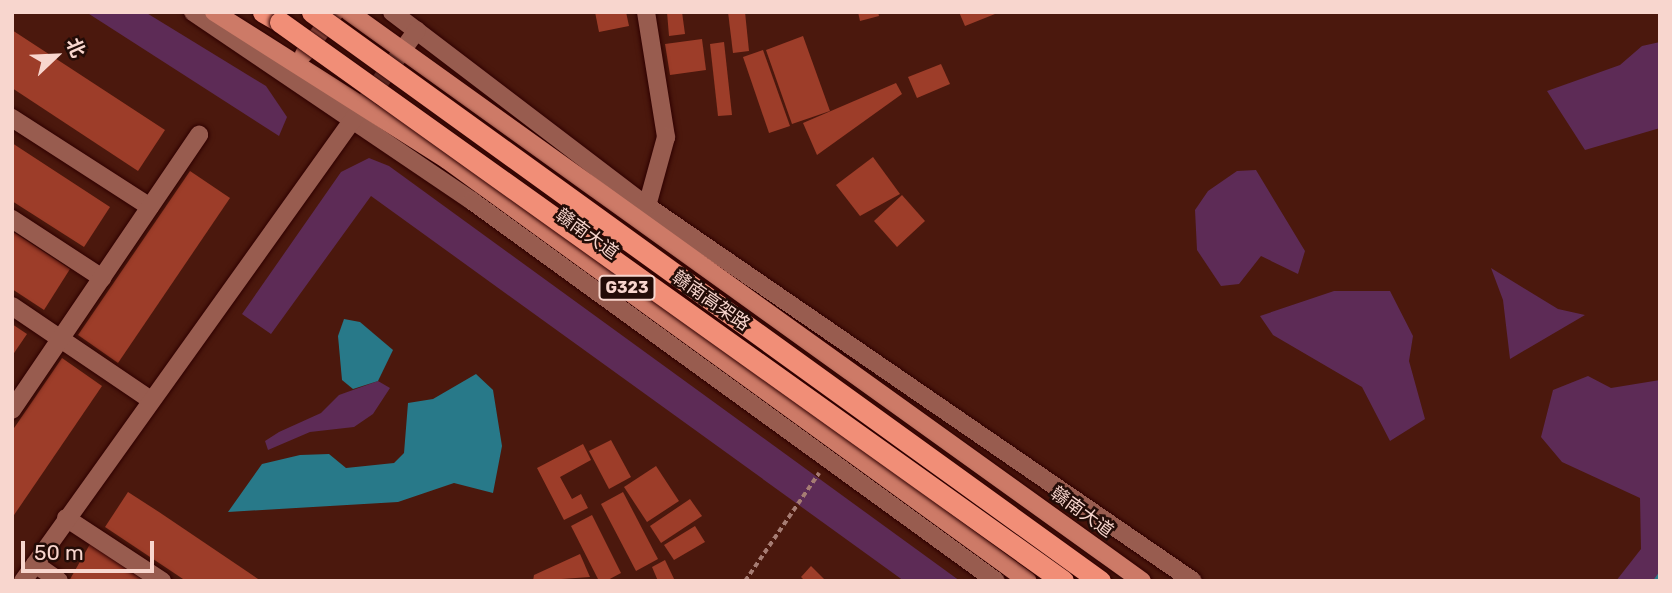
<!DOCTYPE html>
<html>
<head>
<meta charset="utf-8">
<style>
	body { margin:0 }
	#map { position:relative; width:1672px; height:593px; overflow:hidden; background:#4b180d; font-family:Rubik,"Noto Sans SC",sans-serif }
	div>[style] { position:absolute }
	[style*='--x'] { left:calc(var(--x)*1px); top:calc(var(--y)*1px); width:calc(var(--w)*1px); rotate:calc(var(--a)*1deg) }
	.green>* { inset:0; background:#5d2b56 }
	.water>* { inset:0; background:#287989 }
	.stream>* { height:5px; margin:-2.5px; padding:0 2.5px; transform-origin:2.5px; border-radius:2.5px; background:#287989 }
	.building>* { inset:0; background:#9d3d29 }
	.path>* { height:3.5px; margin-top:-1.75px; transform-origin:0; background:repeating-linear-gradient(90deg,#a67c73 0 5px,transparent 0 8.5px) }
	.roads { filter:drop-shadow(0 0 2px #2f0000) drop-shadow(0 0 2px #2f0000) }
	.minor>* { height:18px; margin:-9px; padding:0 9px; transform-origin:9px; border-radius:9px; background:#985c4f }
	.major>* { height:18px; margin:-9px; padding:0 9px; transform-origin:9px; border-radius:9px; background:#cd7a67 }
	.highway>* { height:21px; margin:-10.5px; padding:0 10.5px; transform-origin:10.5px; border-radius:10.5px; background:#f18e77 }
	.bridges { filter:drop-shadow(0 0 2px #2f0000) drop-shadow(0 0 2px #2f0000) }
	.highway-bridge>* { height:21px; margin:-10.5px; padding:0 10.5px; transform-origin:10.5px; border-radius:10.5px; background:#f18e77 }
	span { translate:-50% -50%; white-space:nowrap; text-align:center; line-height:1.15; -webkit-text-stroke:5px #230c07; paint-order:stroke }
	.shield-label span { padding:2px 5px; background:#230c07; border:2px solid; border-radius:5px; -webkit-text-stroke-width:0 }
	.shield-label { font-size:16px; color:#f8d6ce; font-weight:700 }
	.street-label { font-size:18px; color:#f8d6ce }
	.frame { position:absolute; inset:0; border:14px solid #f8d6ce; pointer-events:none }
	.north { position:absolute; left:21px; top:21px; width:70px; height:70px; -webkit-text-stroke:5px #230c07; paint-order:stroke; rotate:67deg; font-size:19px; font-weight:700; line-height:28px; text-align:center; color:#f8d6ce }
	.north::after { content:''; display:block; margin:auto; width:24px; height:32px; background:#f8d6ce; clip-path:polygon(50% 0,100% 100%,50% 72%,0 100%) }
	.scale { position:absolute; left:21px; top:541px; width:133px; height:32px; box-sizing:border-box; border:4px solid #f8d6ce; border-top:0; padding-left:9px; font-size:21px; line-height:24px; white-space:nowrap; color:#f8d6ce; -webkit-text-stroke:5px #230c07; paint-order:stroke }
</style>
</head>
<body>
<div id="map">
	<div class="green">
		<i style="clip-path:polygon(86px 12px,145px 12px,266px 86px,287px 117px,279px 136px)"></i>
		<i style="clip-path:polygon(1660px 42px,1660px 128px,1585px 150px,1547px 91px,1620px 65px,1642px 46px)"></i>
		<i style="clip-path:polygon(369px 158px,389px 166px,960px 581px,904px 581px,371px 196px,271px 334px,242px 314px,341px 172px)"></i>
		<i style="clip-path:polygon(1256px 170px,1305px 251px,1298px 274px,1261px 256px,1239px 284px,1221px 286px,1197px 250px,1195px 210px,1208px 191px,1237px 171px)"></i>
		<i style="clip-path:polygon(1491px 268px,1558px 309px,1585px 315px,1510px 359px,1503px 300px)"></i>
		<i style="clip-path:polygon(1334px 291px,1390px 291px,1413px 336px,1409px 361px,1425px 419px,1390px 441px,1362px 387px,1273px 335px,1260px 316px)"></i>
		<i style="clip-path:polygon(1588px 376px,1611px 388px,1660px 380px,1660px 581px,1616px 581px,1641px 549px,1640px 498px,1562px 462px,1541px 437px,1553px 390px)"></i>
		<i style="clip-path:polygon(378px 381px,390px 388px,373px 414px,354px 427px,310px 432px,268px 450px,265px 441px,279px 432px,321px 413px,339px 395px)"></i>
	</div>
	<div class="water">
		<i style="clip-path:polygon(344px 319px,360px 322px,393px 350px,378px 381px,353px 389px,342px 380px,338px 336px)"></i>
		<i style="clip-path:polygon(476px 374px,493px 390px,502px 446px,493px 493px,454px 483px,398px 502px,228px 512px,262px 464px,300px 455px,329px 454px,346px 468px,394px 463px,404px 453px,408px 403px,433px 399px)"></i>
	</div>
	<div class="stream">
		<i style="--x:1655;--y:581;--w:9;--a:-54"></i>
	</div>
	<div class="building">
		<i style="clip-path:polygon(595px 12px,626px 12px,629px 26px,599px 32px)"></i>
		<i style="clip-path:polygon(667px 12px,682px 12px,685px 34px,669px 36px)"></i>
		<i style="clip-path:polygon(728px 12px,745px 12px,749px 51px,733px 53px)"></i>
		<i style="clip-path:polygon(858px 12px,878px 12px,879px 16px,860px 21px)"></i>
		<i style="clip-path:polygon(959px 12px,1000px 12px,965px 26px)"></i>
		<i style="clip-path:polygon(12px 30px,165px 130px,138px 171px,12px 88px)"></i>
		<i style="clip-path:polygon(803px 36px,830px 111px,792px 124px,766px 50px)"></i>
		<i style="clip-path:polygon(702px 39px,706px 70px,670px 75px,665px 44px)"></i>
		<i style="clip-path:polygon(724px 42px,732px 115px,718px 116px,710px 44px)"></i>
		<i style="clip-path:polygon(763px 50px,790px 126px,769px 133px,743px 57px)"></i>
		<i style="clip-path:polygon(941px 64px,950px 84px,917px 98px,908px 77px)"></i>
		<i style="clip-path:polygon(896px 83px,902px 94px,817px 155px,803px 123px)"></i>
		<i style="clip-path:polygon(12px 143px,110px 207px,84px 247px,12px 201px)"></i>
		<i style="clip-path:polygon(873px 157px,900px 194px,860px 216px,836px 185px)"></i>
		<i style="clip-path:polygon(190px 171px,230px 198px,118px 363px,78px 335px)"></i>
		<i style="clip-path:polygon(902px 195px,925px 221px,897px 247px,874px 221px)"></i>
		<i style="clip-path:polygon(12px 231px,70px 269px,44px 310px,12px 289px)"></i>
		<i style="clip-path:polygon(12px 324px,27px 334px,12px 356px)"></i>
		<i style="clip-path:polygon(62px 358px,102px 386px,12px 518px,12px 431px)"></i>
		<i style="clip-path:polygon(611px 440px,631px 477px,609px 489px,589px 451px)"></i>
		<i style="clip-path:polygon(583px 444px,591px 460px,560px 477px,572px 499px,581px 494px,588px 508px,564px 520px,537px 468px)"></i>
		<i style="clip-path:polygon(656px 466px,679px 501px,647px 522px,624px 487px)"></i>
		<i style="clip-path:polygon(128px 492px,159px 512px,261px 581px,186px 581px,105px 527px)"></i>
		<i style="clip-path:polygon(623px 492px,658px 559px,636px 571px,601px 504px)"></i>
		<i style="clip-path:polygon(690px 499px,702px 516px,661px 543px,650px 526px)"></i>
		<i style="clip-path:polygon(592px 515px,621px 573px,606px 581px,599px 581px,571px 526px)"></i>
		<i style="clip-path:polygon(695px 526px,705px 542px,674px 560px,664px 545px)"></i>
		<i style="clip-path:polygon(90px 544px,145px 581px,69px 581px)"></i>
		<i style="clip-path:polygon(580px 554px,590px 577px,533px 581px,534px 575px)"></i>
		<i style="clip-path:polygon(665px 560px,675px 581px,658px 581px,652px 567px)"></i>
		<i style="clip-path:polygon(811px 566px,826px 581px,805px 581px,801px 577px)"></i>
	</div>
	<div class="path">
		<i style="--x:745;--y:581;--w:131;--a:-55.6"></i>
	</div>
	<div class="roads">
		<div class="minor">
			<i style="--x:193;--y:12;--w:337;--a:34.1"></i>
			<i style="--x:472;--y:201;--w:647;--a:35.95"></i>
			<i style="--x:392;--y:12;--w:320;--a:37.3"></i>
			<i style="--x:647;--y:206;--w:662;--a:34.48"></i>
			<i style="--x:646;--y:12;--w:127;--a:80.9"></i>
			<i style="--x:666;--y:137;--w:72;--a:105.4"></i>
			<i style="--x:12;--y:118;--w:164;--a:32.8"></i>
			<i style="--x:12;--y:219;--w:108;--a:33.2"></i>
			<i style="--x:12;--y:306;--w:164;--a:34.1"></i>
			<i style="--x:12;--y:410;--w:333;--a:-55.8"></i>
			<i style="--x:66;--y:518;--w:115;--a:33.3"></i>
			<i style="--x:35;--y:564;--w:29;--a:35"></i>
			<i style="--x:23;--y:581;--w:677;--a:-54.43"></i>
		</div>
		<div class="major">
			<i style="--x:214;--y:12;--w:276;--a:32.4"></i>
			<i style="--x:447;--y:160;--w:717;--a:35.93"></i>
			<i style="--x:349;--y:12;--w:976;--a:35.66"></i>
			<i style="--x:304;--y:54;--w:52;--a:-53.6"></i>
		</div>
		<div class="highway">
			<i style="--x:263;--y:12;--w:20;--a:30"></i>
		</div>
	</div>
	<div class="bridges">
		<div class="highway-bridge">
			<i style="--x:312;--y:12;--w:972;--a:35.83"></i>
			<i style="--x:280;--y:22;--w:962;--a:35.52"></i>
		</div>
	</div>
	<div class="shield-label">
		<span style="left:627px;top:288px">G323</span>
	</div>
	<div class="street-label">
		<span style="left:587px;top:234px;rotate:36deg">赣南大道</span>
		<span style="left:711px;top:301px;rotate:35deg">赣南高架路</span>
		<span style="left:1082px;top:512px;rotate:36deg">赣南大道</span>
	</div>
	<div class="frame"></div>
	<div class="north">北</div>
	<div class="scale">50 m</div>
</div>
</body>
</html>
